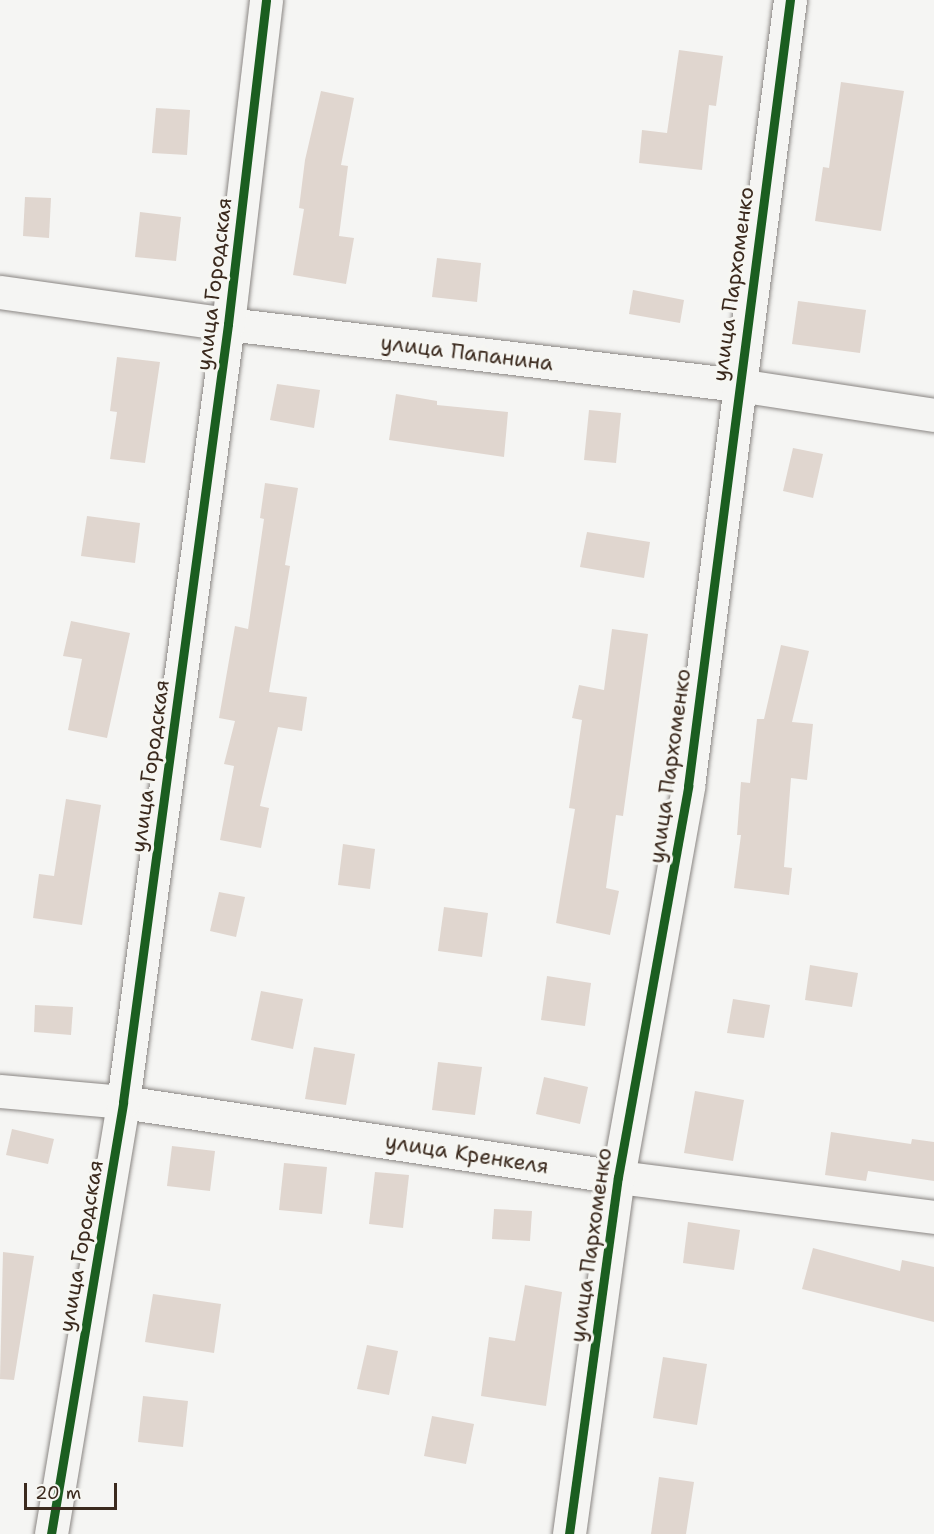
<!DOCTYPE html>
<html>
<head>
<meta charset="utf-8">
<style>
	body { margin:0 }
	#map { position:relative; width:934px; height:1534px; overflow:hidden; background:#f5f5f3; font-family:"Shantell Sans",sans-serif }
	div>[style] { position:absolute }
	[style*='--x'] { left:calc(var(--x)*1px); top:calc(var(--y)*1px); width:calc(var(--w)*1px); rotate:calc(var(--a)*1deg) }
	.building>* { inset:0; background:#e0d6cf }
	.roads { filter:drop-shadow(0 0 2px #8a8683) drop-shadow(0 0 2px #8a8683) }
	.minor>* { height:33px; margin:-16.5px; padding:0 16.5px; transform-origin:16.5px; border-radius:16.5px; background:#f5f5f3 }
	.cycleway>* { height:9px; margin:-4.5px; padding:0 4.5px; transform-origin:4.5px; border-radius:4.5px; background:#1b5e20 }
	span { translate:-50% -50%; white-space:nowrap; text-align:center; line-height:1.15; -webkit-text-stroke:6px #f6f6f2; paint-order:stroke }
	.street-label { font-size:21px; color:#3b2a1e }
	.scale { position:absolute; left:24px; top:1483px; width:93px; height:27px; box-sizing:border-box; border:3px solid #3b2a1e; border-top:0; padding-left:8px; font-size:18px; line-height:21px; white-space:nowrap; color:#3b2a1e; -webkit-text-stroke:4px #f6f6f2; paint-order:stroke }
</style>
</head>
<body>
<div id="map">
	<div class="building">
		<i style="clip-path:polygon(679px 50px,723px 56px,716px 106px,709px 105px,702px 170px,639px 163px,642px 130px,667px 133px)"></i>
		<i style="clip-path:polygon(841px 82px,904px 91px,881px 231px,815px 221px,823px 167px,829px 168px)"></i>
		<i style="clip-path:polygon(321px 91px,354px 98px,341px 165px,348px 166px,339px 236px,354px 238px,346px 284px,293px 275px,304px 209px,299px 208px,305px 160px)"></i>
		<i style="clip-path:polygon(156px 108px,190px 110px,187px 155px,152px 153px)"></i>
		<i style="clip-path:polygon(25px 197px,51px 198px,49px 238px,23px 236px)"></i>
		<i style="clip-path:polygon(140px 212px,181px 217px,176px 261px,135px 257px)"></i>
		<i style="clip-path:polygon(437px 258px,481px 263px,477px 302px,432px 297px)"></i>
		<i style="clip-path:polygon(633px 290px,684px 300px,680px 323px,629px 314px)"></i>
		<i style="clip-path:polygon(798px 301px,866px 310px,860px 353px,792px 344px)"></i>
		<i style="clip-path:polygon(117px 357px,160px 362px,145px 463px,110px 459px,117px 412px,110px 411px)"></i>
		<i style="clip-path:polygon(277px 384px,320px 390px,314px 428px,270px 420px)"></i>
		<i style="clip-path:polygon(396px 394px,437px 401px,437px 405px,508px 412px,504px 457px,389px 440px)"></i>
		<i style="clip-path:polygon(589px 410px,621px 413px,616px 463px,584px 460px)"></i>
		<i style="clip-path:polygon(793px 448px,823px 454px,813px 498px,783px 491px)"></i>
		<i style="clip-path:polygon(265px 483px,298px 488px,285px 565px,290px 566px,269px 692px,307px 697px,302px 731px,278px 727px,260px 806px,269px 808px,261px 848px,220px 840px,234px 766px,224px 764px,235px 721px,219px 718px,235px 626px,248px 629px,264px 519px,260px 518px)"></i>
		<i style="clip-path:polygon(87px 516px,140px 523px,135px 563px,81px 556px)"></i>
		<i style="clip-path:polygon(587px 532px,650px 542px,644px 578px,580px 567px)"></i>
		<i style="clip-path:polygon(71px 621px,130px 633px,107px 738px,68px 730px,82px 659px,63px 656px)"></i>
		<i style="clip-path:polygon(612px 629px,648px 634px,623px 816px,616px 815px,606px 888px,619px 891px,610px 935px,556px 923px,575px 809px,569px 808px,582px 720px,572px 718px,579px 685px,604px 690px)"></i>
		<i style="clip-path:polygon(781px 645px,809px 651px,792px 722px,813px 724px,807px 780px,791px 778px,784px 867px,792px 868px,789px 895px,734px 888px,741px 835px,737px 835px,741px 782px,750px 783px,757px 719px,764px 719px)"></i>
		<i style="clip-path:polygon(66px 799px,101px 805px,82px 925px,33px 918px,39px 874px,54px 876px)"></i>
		<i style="clip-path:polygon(343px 844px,375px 849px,370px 889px,338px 885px)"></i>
		<i style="clip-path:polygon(219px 892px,245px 897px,236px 937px,210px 931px)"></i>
		<i style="clip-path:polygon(444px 907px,488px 913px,482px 957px,438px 951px)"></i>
		<i style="clip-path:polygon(810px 965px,858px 973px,852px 1007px,805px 1000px)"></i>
		<i style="clip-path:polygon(547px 976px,591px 983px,585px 1026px,541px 1020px)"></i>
		<i style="clip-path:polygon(261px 991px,303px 999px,293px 1049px,251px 1040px)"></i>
		<i style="clip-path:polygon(733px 999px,770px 1005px,764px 1038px,727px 1033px)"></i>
		<i style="clip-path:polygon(35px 1005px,73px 1007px,71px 1035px,34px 1032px)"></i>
		<i style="clip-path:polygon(314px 1047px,355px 1054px,346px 1105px,305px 1099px)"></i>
		<i style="clip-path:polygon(438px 1062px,482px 1067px,475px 1115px,432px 1110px)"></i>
		<i style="clip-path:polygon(544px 1077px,588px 1087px,580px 1124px,536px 1114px)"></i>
		<i style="clip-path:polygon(695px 1091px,744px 1100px,733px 1161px,684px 1153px)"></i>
		<i style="clip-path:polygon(12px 1129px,54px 1139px,48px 1164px,6px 1155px)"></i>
		<i style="clip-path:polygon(831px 1132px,911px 1144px,912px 1139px,934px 1142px,934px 1181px,868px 1171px,866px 1181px,825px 1175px)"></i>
		<i style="clip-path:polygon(172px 1146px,215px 1151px,210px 1191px,167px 1186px)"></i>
		<i style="clip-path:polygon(284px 1163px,327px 1167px,322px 1214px,279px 1210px)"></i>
		<i style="clip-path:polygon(375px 1172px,409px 1175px,403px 1228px,369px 1224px)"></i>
		<i style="clip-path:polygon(494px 1209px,532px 1211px,530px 1241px,492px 1239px)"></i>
		<i style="clip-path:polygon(688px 1222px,740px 1230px,734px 1270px,683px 1263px)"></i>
		<i style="clip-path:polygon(813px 1248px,900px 1271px,902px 1260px,934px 1267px,934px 1322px,802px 1289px)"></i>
		<i style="clip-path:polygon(3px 1252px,34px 1256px,14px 1380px,0 1379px)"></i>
		<i style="clip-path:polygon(525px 1285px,562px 1292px,546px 1406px,481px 1396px,489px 1337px,515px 1341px)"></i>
		<i style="clip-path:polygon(153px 1294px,221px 1304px,214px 1353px,145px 1342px)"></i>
		<i style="clip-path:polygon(367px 1345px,398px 1351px,389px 1395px,357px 1389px)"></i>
		<i style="clip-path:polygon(663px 1357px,707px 1364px,697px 1425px,653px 1418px)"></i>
		<i style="clip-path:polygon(143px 1396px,188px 1401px,183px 1447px,138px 1442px)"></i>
		<i style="clip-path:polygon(432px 1416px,474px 1424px,466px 1464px,424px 1456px)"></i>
		<i style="clip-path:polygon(659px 1477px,694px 1482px,686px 1534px,651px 1534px)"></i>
	</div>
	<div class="roads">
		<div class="minor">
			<i style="--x:0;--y:292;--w:230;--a:8"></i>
			<i style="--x:228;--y:324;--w:514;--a:6.82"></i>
			<i style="--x:738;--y:385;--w:198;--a:8.7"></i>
			<i style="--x:0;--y:1091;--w:123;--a:5.1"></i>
			<i style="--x:123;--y:1102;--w:501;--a:8.62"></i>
			<i style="--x:618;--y:1177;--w:319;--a:7.2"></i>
			<i style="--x:51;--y:1534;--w:438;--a:-80.5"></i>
			<i style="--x:123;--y:1102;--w:785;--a:-82.31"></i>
			<i style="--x:228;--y:324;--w:326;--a:-83.3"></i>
			<i style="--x:569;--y:1534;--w:360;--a:-82.2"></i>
			<i style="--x:618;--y:1177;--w:397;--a:-79.8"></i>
			<i style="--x:688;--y:786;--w:793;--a:-82.61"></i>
		</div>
	</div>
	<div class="cycleway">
		<i style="--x:51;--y:1534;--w:438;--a:-80.5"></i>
		<i style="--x:123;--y:1102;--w:785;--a:-82.31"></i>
		<i style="--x:228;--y:324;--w:326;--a:-83.3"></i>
		<i style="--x:569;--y:1534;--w:360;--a:-82.2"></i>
		<i style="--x:618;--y:1177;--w:397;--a:-79.8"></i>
		<i style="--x:688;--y:786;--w:793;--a:-82.61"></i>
	</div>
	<div class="street-label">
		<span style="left:214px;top:284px;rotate:-83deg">улица Городская</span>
		<span style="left:733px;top:284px;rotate:-82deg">улица Пархоменко</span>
		<span style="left:467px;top:353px;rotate:7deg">улица Папанина</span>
		<span style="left:150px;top:766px;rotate:-82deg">улица Городская</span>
		<span style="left:670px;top:766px;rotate:-82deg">улица Пархоменко</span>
		<span style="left:467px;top:1154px;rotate:9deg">улица Кренкеля</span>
		<span style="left:591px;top:1245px;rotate:-82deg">улица Пархоменко</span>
		<span style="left:81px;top:1246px;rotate:-80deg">улица Городская</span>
	</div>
	<div class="scale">20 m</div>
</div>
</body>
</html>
